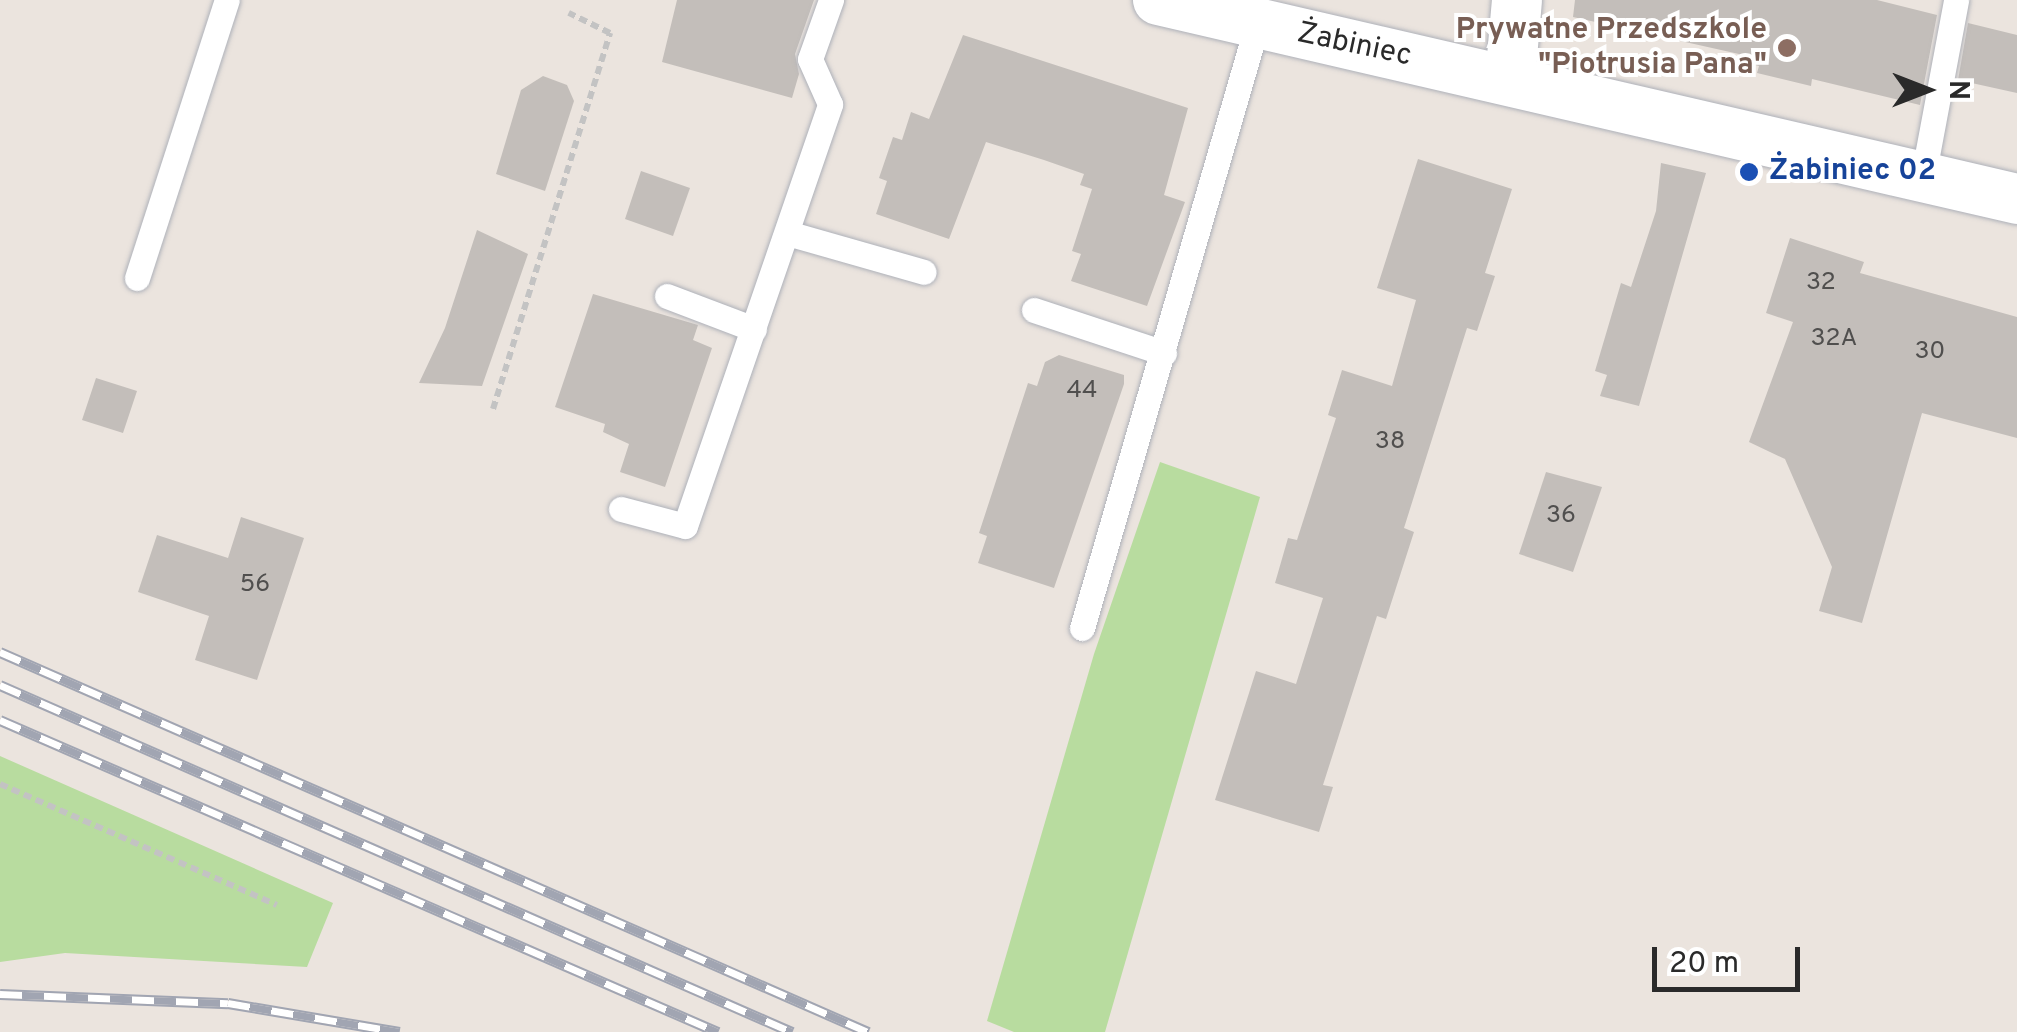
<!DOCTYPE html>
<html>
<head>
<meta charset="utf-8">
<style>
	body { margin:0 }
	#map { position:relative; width:2017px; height:1032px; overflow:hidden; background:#ebe4de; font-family:Overpass,sans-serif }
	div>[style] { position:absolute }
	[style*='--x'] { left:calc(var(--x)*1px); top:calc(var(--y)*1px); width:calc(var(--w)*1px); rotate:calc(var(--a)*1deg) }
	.green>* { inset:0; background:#b8dc9f }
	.building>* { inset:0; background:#c3beba }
	.path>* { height:6px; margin-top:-3px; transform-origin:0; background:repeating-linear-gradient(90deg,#c3c3c3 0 8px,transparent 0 13px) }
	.roads { filter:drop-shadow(0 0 2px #aeb1b9) drop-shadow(0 0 2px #aeb1b9) }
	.service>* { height:25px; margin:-12.5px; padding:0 12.5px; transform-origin:12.5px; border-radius:12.5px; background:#fff }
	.minor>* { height:50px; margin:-25px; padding:0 25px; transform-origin:25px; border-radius:25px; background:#fff }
	.rail>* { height:11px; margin-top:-5.5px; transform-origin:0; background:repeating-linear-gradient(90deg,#fff 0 22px,#a1a5b2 0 44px); box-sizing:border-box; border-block:2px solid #a1a5b2 }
	.dots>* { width:28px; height:28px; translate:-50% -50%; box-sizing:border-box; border:5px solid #fff; border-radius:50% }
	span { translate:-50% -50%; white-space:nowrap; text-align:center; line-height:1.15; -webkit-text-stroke:8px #fff; paint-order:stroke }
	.number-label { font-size:25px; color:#504f4e }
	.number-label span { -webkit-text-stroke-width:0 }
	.education-label { font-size:30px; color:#785e54; font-weight:700 }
	.right { translate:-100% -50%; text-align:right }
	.street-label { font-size:30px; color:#2a2a2a }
	.transit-label { font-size:30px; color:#164399; font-weight:700 }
	.left { translate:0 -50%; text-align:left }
	.north { position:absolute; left:1877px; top:40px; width:100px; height:100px; -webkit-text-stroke:8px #fff; paint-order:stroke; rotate:90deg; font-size:28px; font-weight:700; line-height:40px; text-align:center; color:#2a2a2a }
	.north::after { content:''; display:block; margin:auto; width:35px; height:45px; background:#2a2a2a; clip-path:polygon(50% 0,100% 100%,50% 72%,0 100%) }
	.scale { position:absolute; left:1652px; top:947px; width:148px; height:45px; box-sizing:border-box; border:5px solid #2a2a2a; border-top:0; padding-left:12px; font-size:30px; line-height:35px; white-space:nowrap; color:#2a2a2a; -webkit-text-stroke:8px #fff; paint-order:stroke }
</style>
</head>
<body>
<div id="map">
	<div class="green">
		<i style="clip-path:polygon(1160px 462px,1260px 497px,1105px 1032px,1014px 1032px,987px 1021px,1094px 654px)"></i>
		<i style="clip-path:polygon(0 756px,333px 903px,307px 967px,65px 953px,0 962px)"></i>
	</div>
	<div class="building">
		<i style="clip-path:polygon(677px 0,814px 0,795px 54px,799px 74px,792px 98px,662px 62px)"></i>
		<i style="clip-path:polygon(1575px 0,1877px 0,1937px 15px,1920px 105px,1812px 79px,1811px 86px,1757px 73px,1759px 66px,1737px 60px,1739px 54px,1573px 17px)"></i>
		<i style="clip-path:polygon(1968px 23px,2017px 35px,2017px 93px,1958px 80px)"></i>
		<i style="clip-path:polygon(963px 35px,1188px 108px,1164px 195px,1185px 202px,1147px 306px,1071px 281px,1081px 254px,1072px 251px,1092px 189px,1080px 185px,1084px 174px,1044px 160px,986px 142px,949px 239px,876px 214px,887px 181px,879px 178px,893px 137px,902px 140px,911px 112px,929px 119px)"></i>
		<i style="clip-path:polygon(543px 76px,567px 85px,574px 101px,545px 191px,496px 174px,521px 90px)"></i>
		<i style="clip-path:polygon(1418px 159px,1512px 189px,1485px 273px,1495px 276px,1477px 331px,1467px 328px,1404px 528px,1414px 532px,1386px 619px,1377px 616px,1323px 785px,1333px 787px,1319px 832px,1215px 800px,1256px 671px,1296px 684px,1323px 598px,1275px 583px,1288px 538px,1297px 540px,1336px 418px,1328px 415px,1342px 370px,1392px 386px,1416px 300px,1377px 288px)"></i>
		<i style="clip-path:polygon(1661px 163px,1706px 173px,1639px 406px,1600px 396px,1607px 375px,1595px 371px,1621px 283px,1631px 287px,1656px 211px)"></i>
		<i style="clip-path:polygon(641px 171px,690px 188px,673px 236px,625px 219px)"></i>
		<i style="clip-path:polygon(477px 230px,528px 254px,482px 386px,419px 383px,445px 328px)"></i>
		<i style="clip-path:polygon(1790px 238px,1864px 262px,1860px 273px,2017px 317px,2017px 438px,1922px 413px,1862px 623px,1819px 611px,1832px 567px,1785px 459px,1749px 442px,1793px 322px,1766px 313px)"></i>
		<i style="clip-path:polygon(593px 294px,698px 325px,693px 340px,712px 348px,665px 487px,620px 472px,629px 444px,603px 432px,605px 424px,555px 407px)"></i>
		<i style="clip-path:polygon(1059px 355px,1124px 375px,1124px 384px,1054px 588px,978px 563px,987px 536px,979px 533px,1028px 383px,1037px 386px,1045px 362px)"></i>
		<i style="clip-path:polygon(96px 378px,137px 391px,123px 433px,82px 420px)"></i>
		<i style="clip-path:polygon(1546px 472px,1602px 487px,1573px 572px,1519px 554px)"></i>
		<i style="clip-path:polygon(241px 517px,304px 538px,257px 680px,195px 660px,209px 616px,138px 592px,157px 535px,228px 558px)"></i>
	</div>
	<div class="path">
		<i style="--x:493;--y:409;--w:394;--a:-72.7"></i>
		<i style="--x:610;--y:33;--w:46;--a:-154"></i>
		<i style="--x:0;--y:784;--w:302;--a:23.6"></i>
	</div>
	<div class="roads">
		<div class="service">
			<i style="--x:1923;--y:177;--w:180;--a:-79.4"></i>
			<i style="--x:787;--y:233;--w:142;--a:15.9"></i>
			<i style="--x:137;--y:278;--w:292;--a:-72.1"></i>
			<i style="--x:667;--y:296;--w:93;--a:20.8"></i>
			<i style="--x:1034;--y:310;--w:137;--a:18.3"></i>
			<i style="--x:621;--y:509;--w:66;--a:14.9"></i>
			<i style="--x:685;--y:526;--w:446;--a:-71"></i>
			<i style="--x:830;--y:104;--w:49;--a:-114"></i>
			<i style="--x:810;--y:59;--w:63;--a:-70.4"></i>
			<i style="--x:1082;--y:628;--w:628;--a:-73.82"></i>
		</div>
		<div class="minor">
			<i style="--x:1158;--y:0;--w:882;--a:13.04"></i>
			<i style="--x:1510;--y:80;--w:80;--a:-85"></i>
		</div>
	</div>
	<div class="rail">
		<i style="--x:0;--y:652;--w:948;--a:23.64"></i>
		<i style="--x:0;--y:685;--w:865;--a:23.66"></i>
		<i style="--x:0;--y:720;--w:783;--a:23.49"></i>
		<i style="--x:0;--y:994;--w:228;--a:2.3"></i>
		<i style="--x:228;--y:1003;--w:174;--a:9.6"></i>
	</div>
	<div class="dots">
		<i style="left:1787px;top:48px;background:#8d6e63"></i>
		<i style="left:1749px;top:172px;background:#1a4fb4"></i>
	</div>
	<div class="number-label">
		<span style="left:1821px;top:283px">32</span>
		<span style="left:1834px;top:339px">32A</span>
		<span style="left:1930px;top:352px">30</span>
		<span style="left:1082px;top:391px">44</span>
		<span style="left:1390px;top:442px">38</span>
		<span style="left:1561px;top:516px">36</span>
		<span style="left:255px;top:585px">56</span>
	</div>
	<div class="education-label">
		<span class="right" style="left:1767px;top:48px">Prywatne Przedszkole<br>"Piotrusia Pana"</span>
	</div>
	<div class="street-label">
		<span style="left:1354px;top:46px;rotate:12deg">Żabiniec</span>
	</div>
	<div class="transit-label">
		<span class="left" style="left:1769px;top:172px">Żabiniec 02</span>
	</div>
	<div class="north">N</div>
	<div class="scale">20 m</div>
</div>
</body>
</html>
